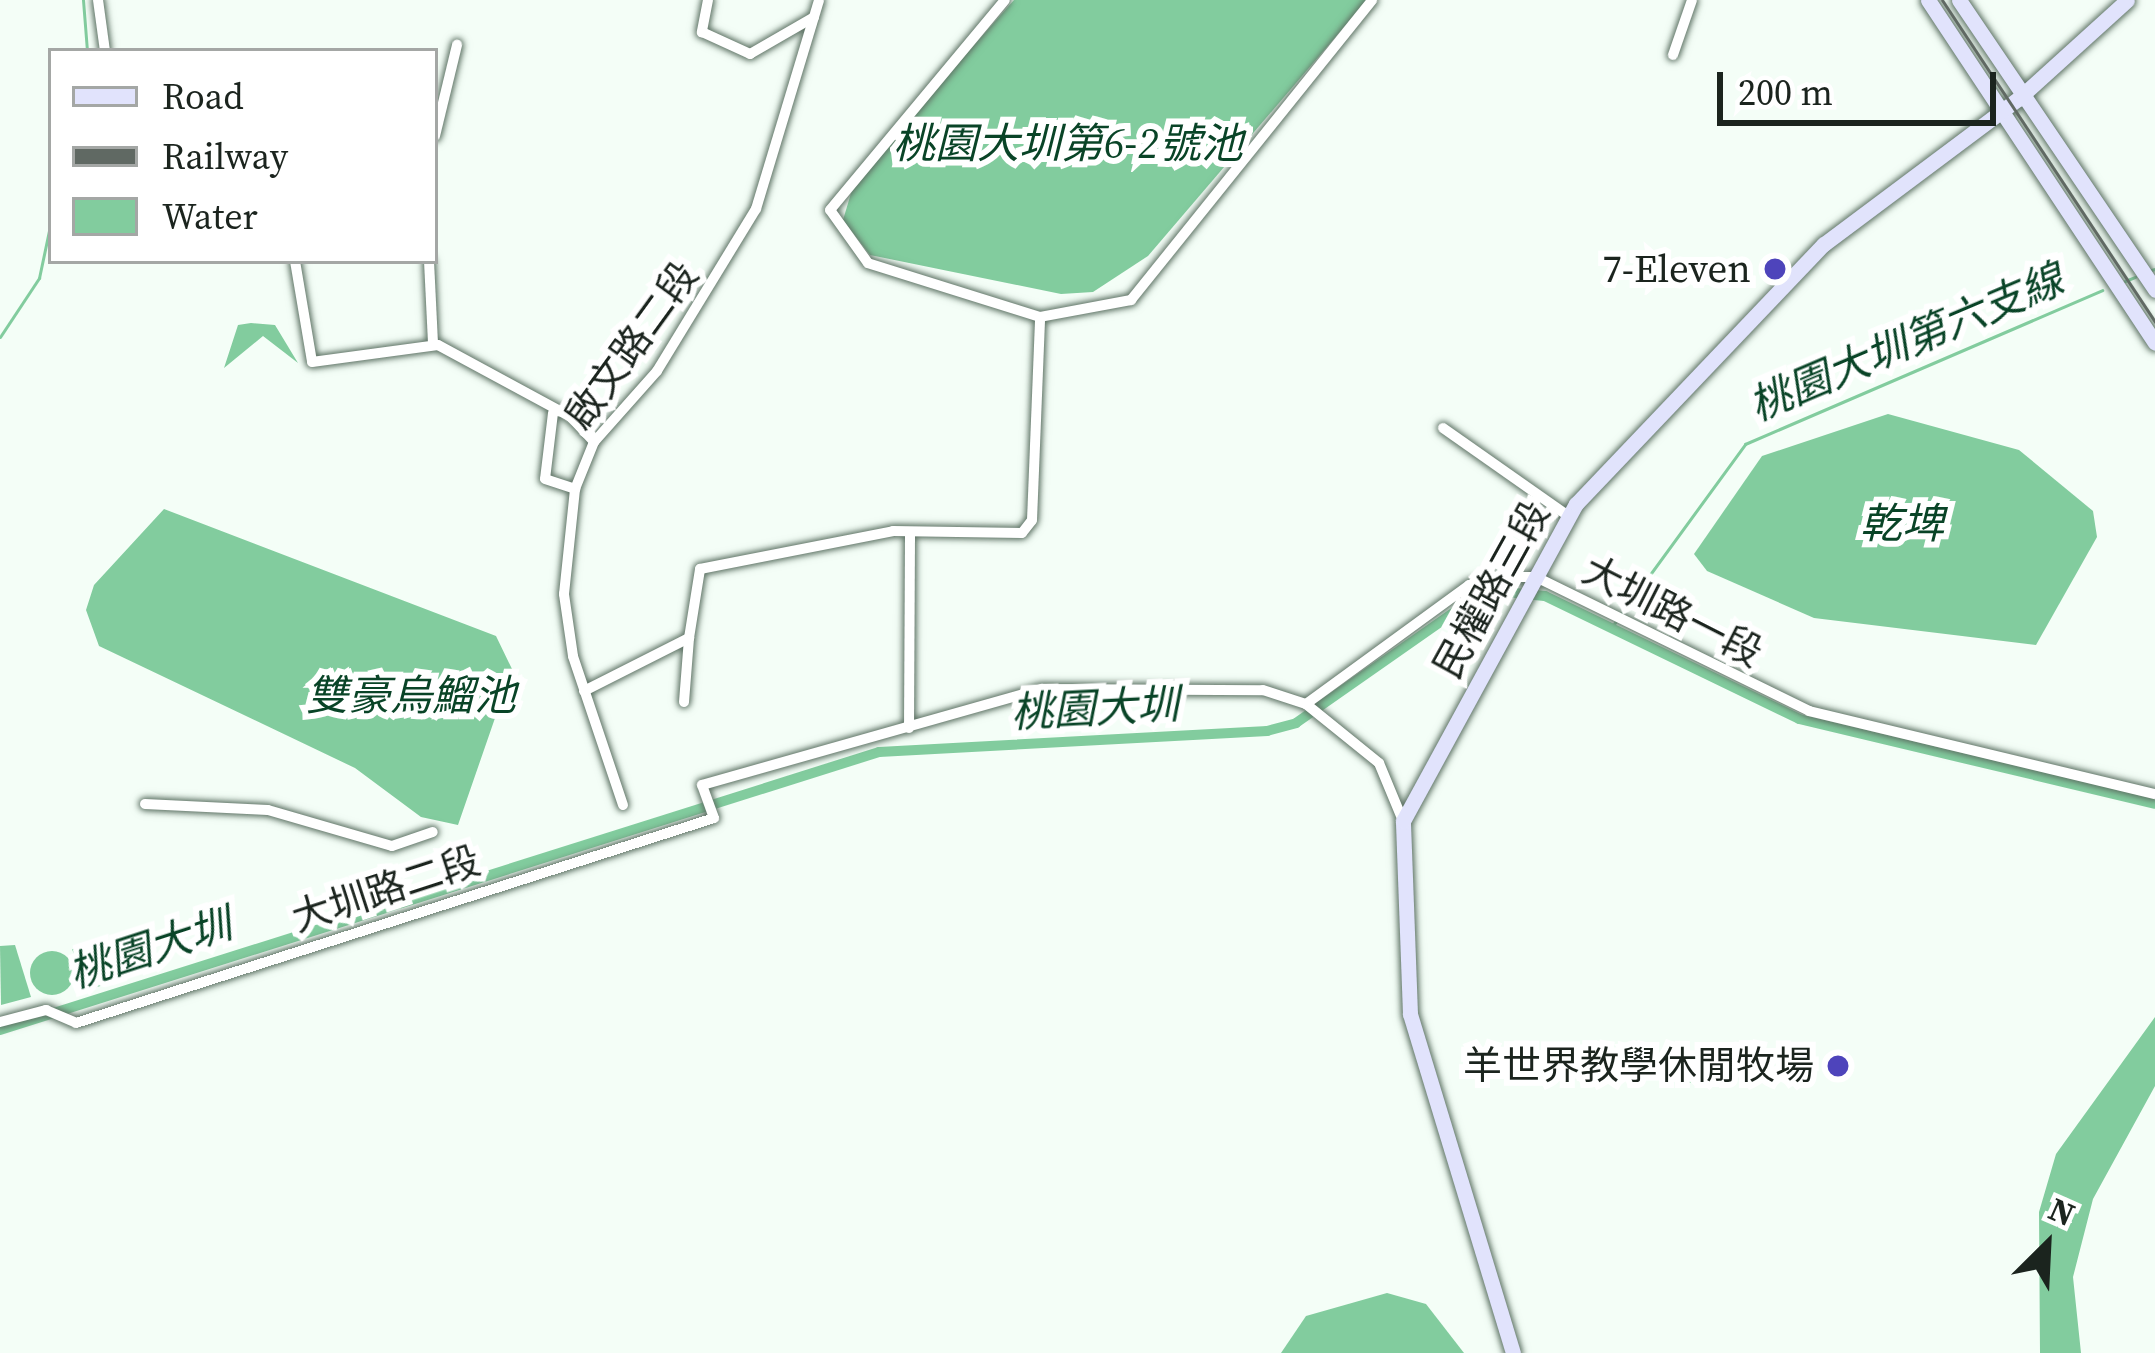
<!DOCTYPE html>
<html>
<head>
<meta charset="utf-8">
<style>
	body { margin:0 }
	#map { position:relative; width:2155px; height:1353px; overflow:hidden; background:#f4fef7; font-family:"Source Serif 4","Noto Sans TC",serif }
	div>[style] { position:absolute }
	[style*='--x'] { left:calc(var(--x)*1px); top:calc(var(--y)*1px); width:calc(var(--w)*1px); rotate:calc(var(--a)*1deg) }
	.water>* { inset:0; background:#82cc9e }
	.round { border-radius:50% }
	.stream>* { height:3px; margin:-1.5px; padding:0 1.5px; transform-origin:1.5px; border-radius:1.5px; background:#82cc9e }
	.canal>* { height:10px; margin:-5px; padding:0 5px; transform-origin:5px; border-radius:5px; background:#82cc9e }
	.roads { filter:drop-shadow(0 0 3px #5f7466) drop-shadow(0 0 3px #5f7466) }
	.street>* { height:10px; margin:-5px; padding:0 5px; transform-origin:5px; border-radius:5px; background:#fff }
	.secondary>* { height:15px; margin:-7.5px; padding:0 7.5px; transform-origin:7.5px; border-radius:7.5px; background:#e1e3fc }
	.rail>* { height:3px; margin:-1.5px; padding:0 1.5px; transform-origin:1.5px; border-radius:1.5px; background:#606963 }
	.dots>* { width:33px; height:33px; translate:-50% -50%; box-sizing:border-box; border:6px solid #fff; border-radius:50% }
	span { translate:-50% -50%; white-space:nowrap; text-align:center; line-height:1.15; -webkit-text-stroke:12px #fff; paint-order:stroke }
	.poi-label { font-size:39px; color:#1b241e }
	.right { translate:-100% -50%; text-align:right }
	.street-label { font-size:39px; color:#1b241e }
	.water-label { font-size:42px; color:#094427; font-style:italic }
	.legend { position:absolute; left:48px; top:48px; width:390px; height:216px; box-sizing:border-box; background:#fff; border:3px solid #a4a7a5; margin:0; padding:15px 21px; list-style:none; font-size:36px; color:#1b241e }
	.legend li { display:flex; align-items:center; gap:24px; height:60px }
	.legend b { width:60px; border:3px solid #a4a7a5 }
	.north { position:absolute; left:1987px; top:1185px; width:120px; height:120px; -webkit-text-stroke:9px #fff; paint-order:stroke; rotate:24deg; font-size:33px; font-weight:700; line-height:48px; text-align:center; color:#1b241e }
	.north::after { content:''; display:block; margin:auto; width:42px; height:54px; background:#1b241e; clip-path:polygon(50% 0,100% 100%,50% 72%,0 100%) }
	.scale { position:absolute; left:1717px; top:72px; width:279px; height:54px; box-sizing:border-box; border:6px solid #1b241e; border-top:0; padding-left:15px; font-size:36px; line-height:42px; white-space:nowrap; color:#1b241e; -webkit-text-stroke:9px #fff; paint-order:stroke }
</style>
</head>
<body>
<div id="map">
	<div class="water">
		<i style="clip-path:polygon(1014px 0,1367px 0,1148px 256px,1093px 292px,1061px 294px,870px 255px,843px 220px,855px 180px)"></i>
		<i style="clip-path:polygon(251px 323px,275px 325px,298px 363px,263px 336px,224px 368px,238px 325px)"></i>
		<i style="clip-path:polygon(1888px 414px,2019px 450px,2093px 511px,2097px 537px,2036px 645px,1814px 618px,1707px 571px,1694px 554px,1762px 456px)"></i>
		<i style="clip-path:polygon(164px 509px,496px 636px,512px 669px,458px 825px,421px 817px,355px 768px,99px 646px,86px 610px,94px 585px)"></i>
		<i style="clip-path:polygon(141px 943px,144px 972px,88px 990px,72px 949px)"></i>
		<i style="clip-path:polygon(15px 945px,31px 997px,1px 1005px,0 946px)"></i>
		<i class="round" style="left:30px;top:951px;width:44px;height:44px"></i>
		<i style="clip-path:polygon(2155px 1017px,2155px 1086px,2093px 1199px,2073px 1277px,2081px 1353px,2040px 1353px,2039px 1212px,2056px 1154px)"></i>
		<i class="round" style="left:1668px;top:1052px;width:32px;height:32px"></i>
		<i style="clip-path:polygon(1387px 1293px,1426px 1304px,1464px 1353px,1281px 1353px,1306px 1316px)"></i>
	</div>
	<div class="stream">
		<i style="--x:83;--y:0;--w:51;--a:85.5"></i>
		<i style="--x:2151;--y:270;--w:4;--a:-14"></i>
		<i style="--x:2125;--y:281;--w:11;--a:-22"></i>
		<i style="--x:0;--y:337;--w:71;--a:-56.5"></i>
		<i style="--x:39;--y:278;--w:58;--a:-78.1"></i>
		<i style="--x:1611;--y:628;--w:228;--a:-53.9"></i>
		<i style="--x:1745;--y:444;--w:389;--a:-23.3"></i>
	</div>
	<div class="canal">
		<i style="--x:0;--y:1030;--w:922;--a:-17.55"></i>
		<i style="--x:879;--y:752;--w:389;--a:-3.1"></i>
		<i style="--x:1267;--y:731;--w:30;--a:-15"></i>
		<i style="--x:1296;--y:723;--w:232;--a:-35"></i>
		<i style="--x:1486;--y:590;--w:59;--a:5.8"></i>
		<i style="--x:1545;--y:596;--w:282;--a:25.8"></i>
		<i style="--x:1799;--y:719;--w:366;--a:13.4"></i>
	</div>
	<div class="roads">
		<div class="street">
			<i style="--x:98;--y:0;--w:51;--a:82.2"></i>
			<i style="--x:708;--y:0;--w:33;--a:101"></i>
			<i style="--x:702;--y:32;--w:53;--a:24.6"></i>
			<i style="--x:750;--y:54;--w:74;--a:-30"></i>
			<i style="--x:1673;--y:55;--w:58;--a:-70.9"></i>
			<i style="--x:435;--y:136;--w:94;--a:-76.4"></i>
			<i style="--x:295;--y:261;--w:102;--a:80.4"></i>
			<i style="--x:312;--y:362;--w:127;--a:-7.7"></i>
			<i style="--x:438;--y:345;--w:151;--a:28.4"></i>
			<i style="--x:571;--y:417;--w:34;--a:47"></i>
			<i style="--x:429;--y:261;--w:83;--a:87.2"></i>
			<i style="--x:1040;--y:317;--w:93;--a:-10.6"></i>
			<i style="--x:1131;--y:300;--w:385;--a:-51.2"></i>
			<i style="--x:553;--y:413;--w:66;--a:96.9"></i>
			<i style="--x:545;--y:479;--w:32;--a:18"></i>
			<i style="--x:1443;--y:428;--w:151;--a:35.1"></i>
			<i style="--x:584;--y:691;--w:118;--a:-26.8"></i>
			<i style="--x:689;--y:638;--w:70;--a:-80.9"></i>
			<i style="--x:700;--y:569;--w:197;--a:-11.1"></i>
			<i style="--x:893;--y:531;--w:129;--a:0.9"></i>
			<i style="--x:1022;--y:533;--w:16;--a:-52"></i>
			<i style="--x:1032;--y:520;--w:203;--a:-87.7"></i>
			<i style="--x:1040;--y:317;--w:180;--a:-162.6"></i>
			<i style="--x:868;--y:263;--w:65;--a:-125.6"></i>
			<i style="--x:830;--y:210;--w:273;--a:-50.2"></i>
			<i style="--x:684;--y:702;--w:64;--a:-85.5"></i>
			<i style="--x:1306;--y:704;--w:94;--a:38.9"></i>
			<i style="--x:1379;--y:763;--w:63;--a:67.5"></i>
			<i style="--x:909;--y:728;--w:195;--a:-89.7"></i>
			<i style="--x:145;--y:804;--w:123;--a:2.8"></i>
			<i style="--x:268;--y:810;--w:129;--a:16.2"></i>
			<i style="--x:392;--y:846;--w:43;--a:-18.9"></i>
			<i style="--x:623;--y:805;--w:157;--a:-108.6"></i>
			<i style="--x:573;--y:656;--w:63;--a:-98.3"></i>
			<i style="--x:564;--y:594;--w:106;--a:-84"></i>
			<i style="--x:575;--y:489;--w:51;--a:-68"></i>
			<i style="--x:594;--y:442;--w:95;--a:-48.4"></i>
			<i style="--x:657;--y:371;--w:190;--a:-58.6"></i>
			<i style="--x:756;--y:209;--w:218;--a:-73.2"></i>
			<i style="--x:0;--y:1022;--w:48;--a:-14.6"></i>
			<i style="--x:46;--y:1010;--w:33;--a:23"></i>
			<i style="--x:76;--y:1023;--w:670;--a:-17.81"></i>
			<i style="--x:714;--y:818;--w:35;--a:-110"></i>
			<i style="--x:702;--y:785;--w:353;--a:-15.8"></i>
			<i style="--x:1042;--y:689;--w:221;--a:0.3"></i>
			<i style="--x:1263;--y:690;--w:45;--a:18"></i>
			<i style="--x:1306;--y:704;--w:202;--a:-36.1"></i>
			<i style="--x:1469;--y:585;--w:30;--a:-15"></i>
			<i style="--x:1498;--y:577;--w:38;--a:0"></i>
			<i style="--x:1536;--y:577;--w:304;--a:26.1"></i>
			<i style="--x:1809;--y:711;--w:356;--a:13.5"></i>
		</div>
		<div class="secondary">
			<i style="--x:1928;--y:0;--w:411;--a:56.5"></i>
			<i style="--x:1959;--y:0;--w:350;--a:55.9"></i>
			<i style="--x:1513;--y:1353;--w:354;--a:-106.9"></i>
			<i style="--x:1410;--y:1014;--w:193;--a:-92.1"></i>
			<i style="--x:1403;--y:821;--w:361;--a:-61.4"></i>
			<i style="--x:1576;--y:504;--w:359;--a:-46.4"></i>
			<i style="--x:1824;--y:244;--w:242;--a:-36.8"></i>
			<i style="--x:2018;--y:99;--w:147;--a:-42.2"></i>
		</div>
	</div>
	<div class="rail">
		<i style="--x:1942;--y:0;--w:386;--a:56.5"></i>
	</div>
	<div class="dots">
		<i style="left:1775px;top:269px;background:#4e44bb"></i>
		<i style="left:1838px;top:1066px;background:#4e44bb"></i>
	</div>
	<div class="poi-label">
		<span class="right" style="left:1751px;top:269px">7-Eleven</span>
		<span class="right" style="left:1814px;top:1066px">羊世界教學休閒牧場</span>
	</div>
	<div class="street-label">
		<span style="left:632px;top:346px;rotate:-54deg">啟文路二段</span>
		<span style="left:1492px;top:590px;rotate:-61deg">民權路三段</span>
		<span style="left:1672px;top:612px;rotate:27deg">大圳路一段</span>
		<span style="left:386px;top:890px;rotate:-18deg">大圳路二段</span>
	</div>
	<div class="water-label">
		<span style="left:1068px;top:143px">桃園大圳第6-2號池</span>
		<span style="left:1906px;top:342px;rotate:-23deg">桃園大圳第六支線</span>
		<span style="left:1902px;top:523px">乾埤</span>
		<span style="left:411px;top:695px">雙豪烏鰡池</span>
		<span style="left:1095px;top:708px;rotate:-3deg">桃園大圳</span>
		<span style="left:150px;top:948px;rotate:-18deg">桃園大圳</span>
	</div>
	<ul class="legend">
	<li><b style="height:15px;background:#e1e3fc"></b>Road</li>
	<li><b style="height:15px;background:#606963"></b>Railway</li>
	<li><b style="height:33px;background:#82cc9e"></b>Water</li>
	</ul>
	<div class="north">N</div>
	<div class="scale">200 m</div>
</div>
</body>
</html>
